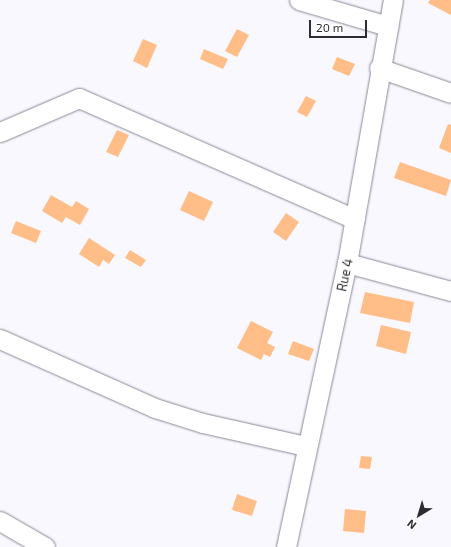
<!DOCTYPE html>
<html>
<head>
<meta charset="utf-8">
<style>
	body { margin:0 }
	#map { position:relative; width:451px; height:547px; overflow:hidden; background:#faf8ff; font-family:"Exo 2",sans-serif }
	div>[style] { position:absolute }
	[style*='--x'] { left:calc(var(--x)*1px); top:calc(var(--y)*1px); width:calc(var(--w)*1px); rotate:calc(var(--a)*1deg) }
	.building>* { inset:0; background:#ffbd87 }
	.roads { filter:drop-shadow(0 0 1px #8c8796) drop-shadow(0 0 1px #8c8796) }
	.minor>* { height:19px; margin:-9.5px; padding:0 9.5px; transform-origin:9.5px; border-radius:9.5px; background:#fff }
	span { translate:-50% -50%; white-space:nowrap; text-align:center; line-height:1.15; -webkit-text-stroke:3px #fff; paint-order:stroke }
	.street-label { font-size:13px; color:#2e2c32 }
	.north { position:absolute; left:399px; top:495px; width:40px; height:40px; -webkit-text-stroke:3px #fff; paint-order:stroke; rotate:218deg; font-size:11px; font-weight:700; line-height:16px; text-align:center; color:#2e2c32 }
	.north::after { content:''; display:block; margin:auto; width:14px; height:18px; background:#2e2c32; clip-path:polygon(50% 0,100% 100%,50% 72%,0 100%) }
	.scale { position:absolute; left:309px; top:20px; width:58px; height:18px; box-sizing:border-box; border:2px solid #2e2c32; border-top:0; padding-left:5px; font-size:12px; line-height:14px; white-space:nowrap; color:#2e2c32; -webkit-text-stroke:3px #fff; paint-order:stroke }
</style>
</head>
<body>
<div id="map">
	<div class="building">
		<i style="clip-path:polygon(430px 0,451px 0,451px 15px,428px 3px)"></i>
		<i style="clip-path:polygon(237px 29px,249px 35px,237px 57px,225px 51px)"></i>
		<i style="clip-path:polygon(143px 39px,157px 45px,147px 68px,133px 61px)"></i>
		<i style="clip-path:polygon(204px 49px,228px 59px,223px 69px,200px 59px)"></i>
		<i style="clip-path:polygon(337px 57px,355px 64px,349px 76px,332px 69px)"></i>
		<i style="clip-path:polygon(306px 96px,316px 101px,307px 117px,297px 112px)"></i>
		<i style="clip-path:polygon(448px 124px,451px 125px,451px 153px,439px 148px)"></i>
		<i style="clip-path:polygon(117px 130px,129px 135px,118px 157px,106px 152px)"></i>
		<i style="clip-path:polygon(400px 162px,451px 180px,446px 196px,394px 178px)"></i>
		<i style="clip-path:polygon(189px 191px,213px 202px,204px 221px,180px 210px)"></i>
		<i style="clip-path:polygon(51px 195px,72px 207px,76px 201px,89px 209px,80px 225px,66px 217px,62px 223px,42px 211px)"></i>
		<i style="clip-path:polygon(286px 213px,299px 222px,286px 241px,273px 232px)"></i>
		<i style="clip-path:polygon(16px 221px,41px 231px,36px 243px,11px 233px)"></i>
		<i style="clip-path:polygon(89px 238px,115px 255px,109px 264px,103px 260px,99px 267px,79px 254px)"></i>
		<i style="clip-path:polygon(130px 250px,146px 260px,141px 267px,125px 258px)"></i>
		<i style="clip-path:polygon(365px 292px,414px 302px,410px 323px,360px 313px)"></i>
		<i style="clip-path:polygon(251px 321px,273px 332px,267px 343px,275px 347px,270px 357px,264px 354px,261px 360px,237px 348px)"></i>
		<i style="clip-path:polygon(381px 325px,411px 332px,406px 354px,376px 346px)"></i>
		<i style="clip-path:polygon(293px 341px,314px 349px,309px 361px,288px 354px)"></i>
		<i style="clip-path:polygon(361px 456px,372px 457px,370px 469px,359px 468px)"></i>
		<i style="clip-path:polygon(237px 494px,257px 501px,252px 516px,232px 510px)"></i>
		<i style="clip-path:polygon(345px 509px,366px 511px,364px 533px,343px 531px)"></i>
	</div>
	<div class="roads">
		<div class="minor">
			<i style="--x:299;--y:0;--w:93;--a:16.3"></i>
			<i style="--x:379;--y:68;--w:76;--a:19.1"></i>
			<i style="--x:0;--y:132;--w:86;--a:-23.3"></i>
			<i style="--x:79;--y:98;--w:301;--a:23.7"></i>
			<i style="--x:347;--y:263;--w:108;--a:15.1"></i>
			<i style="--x:0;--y:339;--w:170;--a:24"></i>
			<i style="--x:155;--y:408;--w:50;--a:17.4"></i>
			<i style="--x:203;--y:423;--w:106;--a:12.6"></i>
			<i style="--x:0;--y:521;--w:52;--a:30"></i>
			<i style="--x:286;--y:547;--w:290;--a:-77.9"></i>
			<i style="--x:347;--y:263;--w:267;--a:-80.1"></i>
		</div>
	</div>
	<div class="street-label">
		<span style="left:345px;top:275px;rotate:-78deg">Rue 4</span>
	</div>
	<div class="north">N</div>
	<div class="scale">20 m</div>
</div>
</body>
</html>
